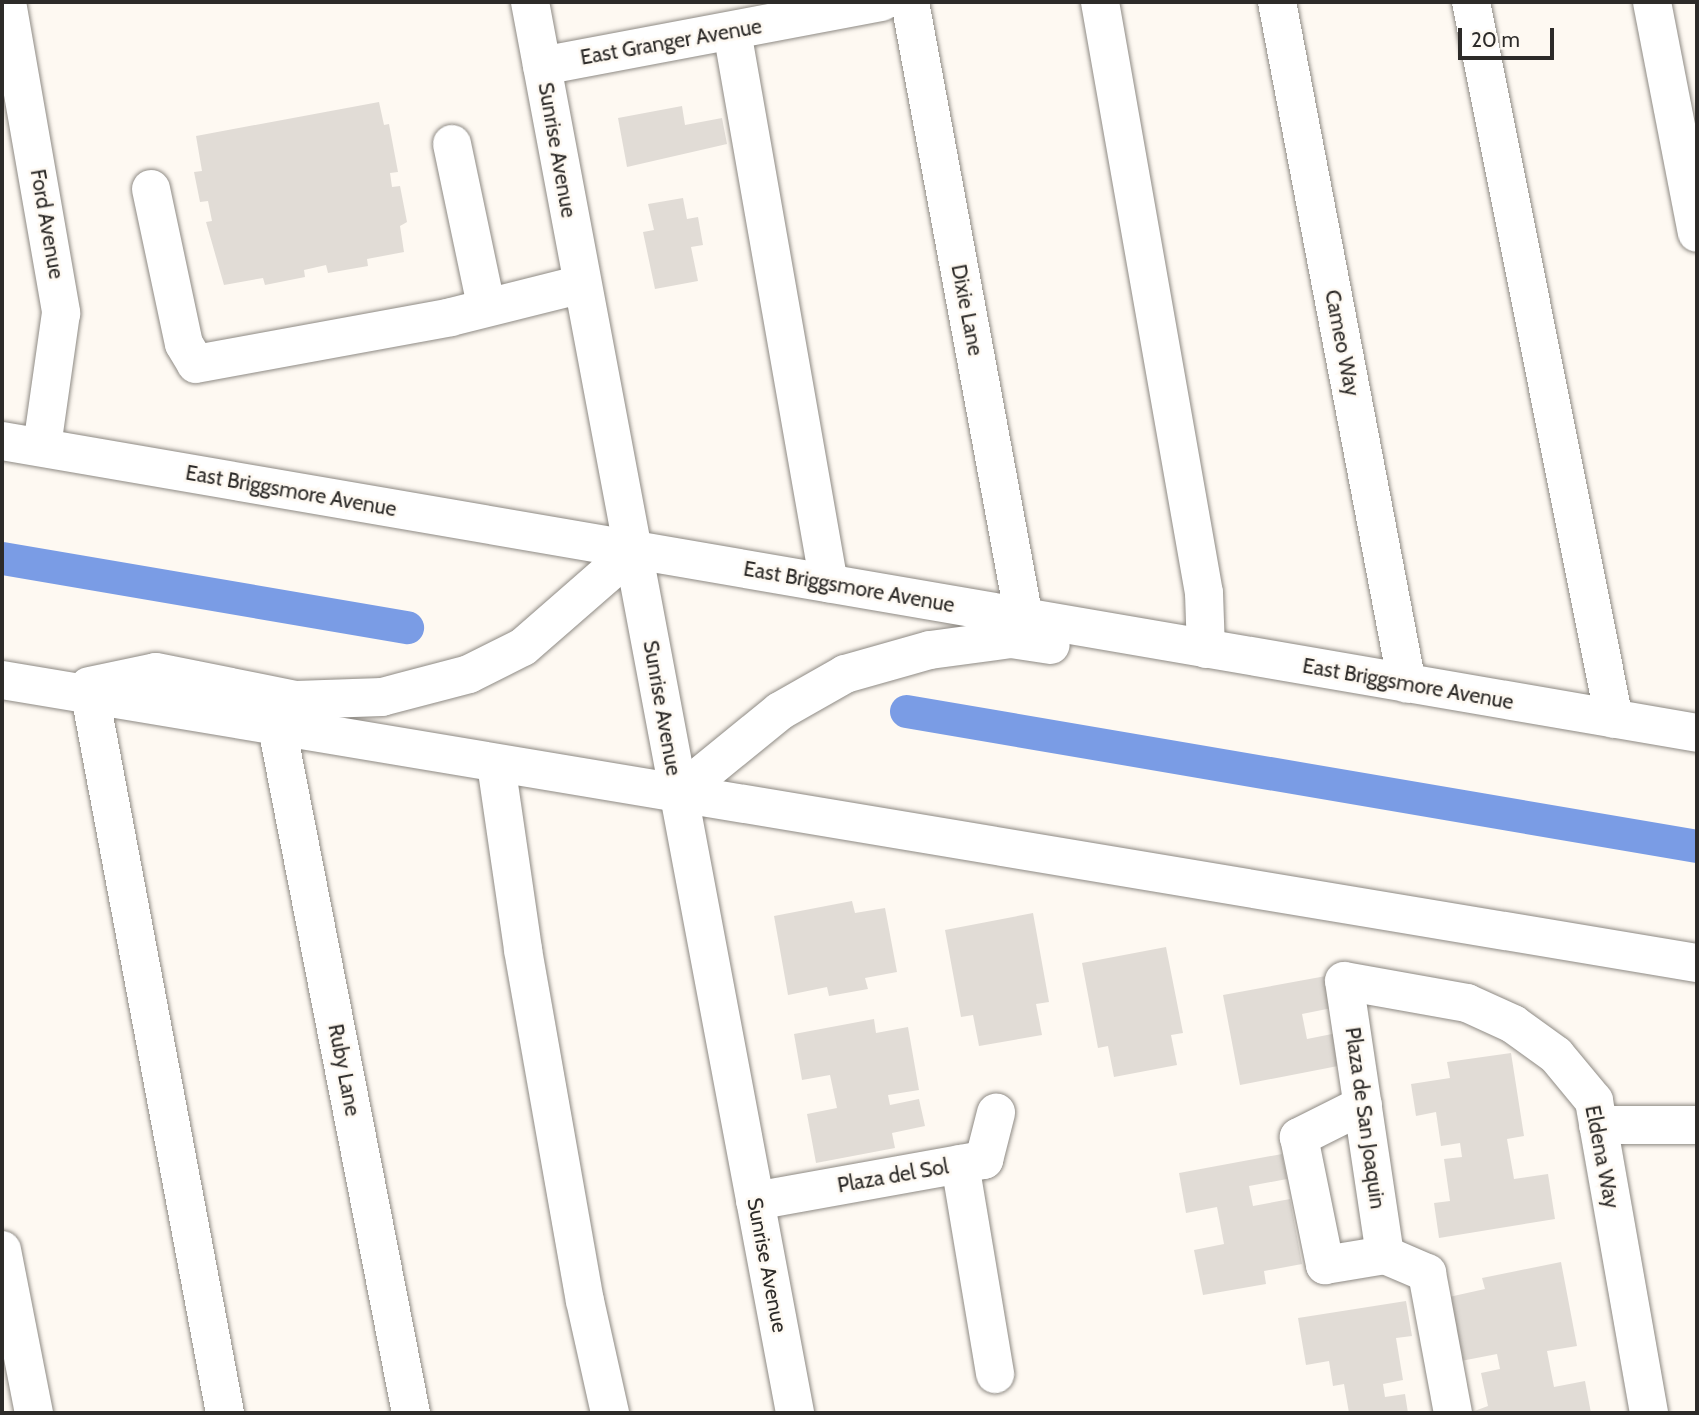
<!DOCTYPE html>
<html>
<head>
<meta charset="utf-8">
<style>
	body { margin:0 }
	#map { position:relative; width:1699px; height:1415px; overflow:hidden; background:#fef9f2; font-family:Cabin,sans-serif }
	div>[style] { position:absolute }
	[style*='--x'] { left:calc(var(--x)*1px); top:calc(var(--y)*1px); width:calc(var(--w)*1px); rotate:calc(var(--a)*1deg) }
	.canal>* { height:33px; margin:-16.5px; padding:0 16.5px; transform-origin:16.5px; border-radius:16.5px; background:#7a9ce5 }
	.building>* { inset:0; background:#e1dcd6 }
	.roads { filter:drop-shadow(0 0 2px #8e8a84) drop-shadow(0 0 2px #8e8a84) }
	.minor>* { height:38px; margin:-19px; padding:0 19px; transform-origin:19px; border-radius:19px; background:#fff }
	.major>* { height:38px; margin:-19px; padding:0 19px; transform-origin:19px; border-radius:19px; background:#fff }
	span { translate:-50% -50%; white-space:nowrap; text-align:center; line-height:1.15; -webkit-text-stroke:5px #fef9f2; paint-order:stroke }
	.street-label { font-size:21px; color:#2d2b29 }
	.frame { position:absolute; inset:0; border:4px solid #2d2b29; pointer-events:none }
	.scale { position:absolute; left:1458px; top:28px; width:96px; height:32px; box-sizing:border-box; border:4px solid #2d2b29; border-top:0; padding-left:9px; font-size:21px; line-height:24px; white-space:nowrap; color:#2d2b29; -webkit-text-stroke:5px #fef9f2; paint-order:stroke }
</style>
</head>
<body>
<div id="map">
	<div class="canal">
		<i style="--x:2;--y:558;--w:411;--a:9.7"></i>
		<i style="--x:906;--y:711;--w:802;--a:9.69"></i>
	</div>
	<div class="building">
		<i style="clip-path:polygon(379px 102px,384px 125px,389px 124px,398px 172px,390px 173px,392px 187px,400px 186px,407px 222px,400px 226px,404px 252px,367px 259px,368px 266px,328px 273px,326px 265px,304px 270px,305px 277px,265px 285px,263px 278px,224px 285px,206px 222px,212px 221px,208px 201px,200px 202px,194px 172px,202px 171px,196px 136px)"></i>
		<i style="clip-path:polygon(682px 106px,685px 125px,722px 118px,727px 144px,627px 167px,618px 118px)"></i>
		<i style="clip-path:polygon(683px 198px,687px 219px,698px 217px,703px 245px,691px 247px,698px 281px,655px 289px,643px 232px,654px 230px,648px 204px)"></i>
		<i style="clip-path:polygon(852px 901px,855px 913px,885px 908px,897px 972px,865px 978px,868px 989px,829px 996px,827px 987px,788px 995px,774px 916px)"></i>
		<i style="clip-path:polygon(1033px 913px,1049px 1002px,1036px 1004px,1042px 1035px,979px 1046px,973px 1015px,961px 1017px,945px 930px)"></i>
		<i style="clip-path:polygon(1166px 947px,1183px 1033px,1171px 1035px,1177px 1065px,1114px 1077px,1108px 1046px,1098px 1048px,1082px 963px)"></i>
		<i style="clip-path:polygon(1326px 976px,1332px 1008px,1302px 1014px,1307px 1039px,1337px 1033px,1343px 1065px,1240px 1085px,1223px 995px)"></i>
		<i style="clip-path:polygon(874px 1019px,876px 1033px,908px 1027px,919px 1090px,888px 1095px,890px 1105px,919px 1099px,925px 1126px,892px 1133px,895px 1148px,816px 1163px,807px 1114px,837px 1108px,830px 1075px,802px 1080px,794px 1034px)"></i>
		<i style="clip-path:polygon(1511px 1053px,1524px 1136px,1507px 1139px,1514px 1179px,1548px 1174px,1555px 1219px,1439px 1238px,1434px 1203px,1450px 1201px,1444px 1159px,1462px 1157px,1460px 1143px,1441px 1146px,1436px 1112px,1416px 1116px,1411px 1084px,1450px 1078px,1447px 1062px)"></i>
		<i style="clip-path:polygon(1282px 1154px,1287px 1179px,1249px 1186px,1253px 1206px,1290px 1199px,1302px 1264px,1264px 1271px,1266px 1284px,1203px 1295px,1194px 1250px,1224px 1244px,1217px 1207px,1186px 1213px,1179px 1173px)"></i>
		<i style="clip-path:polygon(1561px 1262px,1577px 1346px,1547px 1351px,1554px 1387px,1585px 1381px,1591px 1413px,1469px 1413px,1488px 1406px,1481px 1373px,1500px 1369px,1497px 1354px,1461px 1361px,1449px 1297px,1485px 1289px,1482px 1278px)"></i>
		<i style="clip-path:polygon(1406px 1301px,1412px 1336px,1396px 1338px,1403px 1380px,1383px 1384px,1385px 1397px,1405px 1394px,1408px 1413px,1349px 1413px,1344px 1384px,1333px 1386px,1329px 1361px,1306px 1365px,1298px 1318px)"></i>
	</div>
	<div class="roads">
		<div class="minor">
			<i style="--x:7;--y:2;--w:316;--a:80.1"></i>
			<i style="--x:61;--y:313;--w:135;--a:98.1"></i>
			<i style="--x:530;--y:2;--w:1436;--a:79.36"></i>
			<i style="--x:910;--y:2;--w:626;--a:79.52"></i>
			<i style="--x:1100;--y:2;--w:600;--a:80.02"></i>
			<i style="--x:1204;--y:593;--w:56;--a:88"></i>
			<i style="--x:1277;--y:2;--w:694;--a:79.21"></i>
			<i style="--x:1471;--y:2;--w:731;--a:78.72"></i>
			<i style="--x:1652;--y:2;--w:235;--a:79"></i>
			<i style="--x:732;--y:31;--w:561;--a:80.05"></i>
			<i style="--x:542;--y:66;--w:346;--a:-10.7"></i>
			<i style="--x:452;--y:144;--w:166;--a:78.1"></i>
			<i style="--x:151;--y:189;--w:158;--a:78"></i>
			<i style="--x:184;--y:344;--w:23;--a:59"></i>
			<i style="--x:196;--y:364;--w:259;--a:-10.4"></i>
			<i style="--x:451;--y:317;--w:135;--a:-14.1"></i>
			<i style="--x:90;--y:695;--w:731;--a:79.35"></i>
			<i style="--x:277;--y:727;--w:699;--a:78.95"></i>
			<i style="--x:496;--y:764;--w:188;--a:81.7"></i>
			<i style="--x:523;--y:950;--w:356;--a:80"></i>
			<i style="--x:585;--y:1301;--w:115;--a:77.4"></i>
			<i style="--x:1363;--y:1105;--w:72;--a:153.4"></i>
			<i style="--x:1299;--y:1137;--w:131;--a:78.5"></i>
			<i style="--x:1325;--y:1265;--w:61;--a:-9.5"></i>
			<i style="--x:1385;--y:1255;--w:46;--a:23.2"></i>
			<i style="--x:1427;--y:1273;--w:142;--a:79.5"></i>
			<i style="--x:1598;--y:1125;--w:99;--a:0"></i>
			<i style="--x:960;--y:1164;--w:213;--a:80.5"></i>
			<i style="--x:755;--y:1201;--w:233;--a:-10.2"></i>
			<i style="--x:984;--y:1160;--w:49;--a:-75.7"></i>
			<i style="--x:2;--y:1250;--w:166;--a:78.9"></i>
			<i style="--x:1385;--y:1255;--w:277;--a:-98.5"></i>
			<i style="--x:1344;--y:981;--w:125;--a:10.1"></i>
			<i style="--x:1467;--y:1003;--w:51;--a:24.5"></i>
			<i style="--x:1513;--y:1024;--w:53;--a:35.8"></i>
			<i style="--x:1556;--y:1055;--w:60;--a:50.4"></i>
			<i style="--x:1594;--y:1101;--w:317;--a:80"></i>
		</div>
		<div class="major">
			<i style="--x:2;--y:441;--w:1720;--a:9.77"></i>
			<i style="--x:2;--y:680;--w:1718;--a:9.48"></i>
			<i style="--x:89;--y:686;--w:68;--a:-11.8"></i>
			<i style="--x:156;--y:672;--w:143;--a:11.3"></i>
			<i style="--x:296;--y:700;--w:86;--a:-2"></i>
			<i style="--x:382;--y:697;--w:90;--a:-14.8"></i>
			<i style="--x:469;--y:674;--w:60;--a:-26.6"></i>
			<i style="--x:523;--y:647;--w:147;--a:-41.1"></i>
			<i style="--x:677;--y:795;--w:133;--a:-39.2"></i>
			<i style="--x:780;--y:711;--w:75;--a:-29.6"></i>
			<i style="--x:845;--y:674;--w:88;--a:-15.8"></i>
			<i style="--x:930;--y:650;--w:82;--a:-7.7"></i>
			<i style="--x:1011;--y:639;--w:40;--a:8.5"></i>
		</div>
	</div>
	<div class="street-label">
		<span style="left:671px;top:42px;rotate:-10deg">East Granger Avenue</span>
		<span style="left:557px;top:150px;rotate:80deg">Sunrise Avenue</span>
		<span style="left:47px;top:224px;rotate:80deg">Ford Avenue</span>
		<span style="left:967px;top:310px;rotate:79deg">Dixie Lane</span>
		<span style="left:1342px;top:343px;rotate:79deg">Cameo Way</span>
		<span style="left:291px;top:491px;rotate:10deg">East Briggsmore Avenue</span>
		<span style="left:849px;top:587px;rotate:10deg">East Briggsmore Avenue</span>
		<span style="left:1408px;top:684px;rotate:10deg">East Briggsmore Avenue</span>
		<span style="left:662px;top:708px;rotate:80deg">Sunrise Avenue</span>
		<span style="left:344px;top:1070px;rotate:79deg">Ruby Lane</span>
		<span style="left:1365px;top:1118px;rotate:82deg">Plaza de San Joaquin</span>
		<span style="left:1602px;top:1157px;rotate:79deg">Eldena Way</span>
		<span style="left:893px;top:1176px;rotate:-10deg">Plaza del Sol</span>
		<span style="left:767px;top:1265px;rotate:79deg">Sunrise Avenue</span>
	</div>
	<div class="frame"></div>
	<div class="scale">20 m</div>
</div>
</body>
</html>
